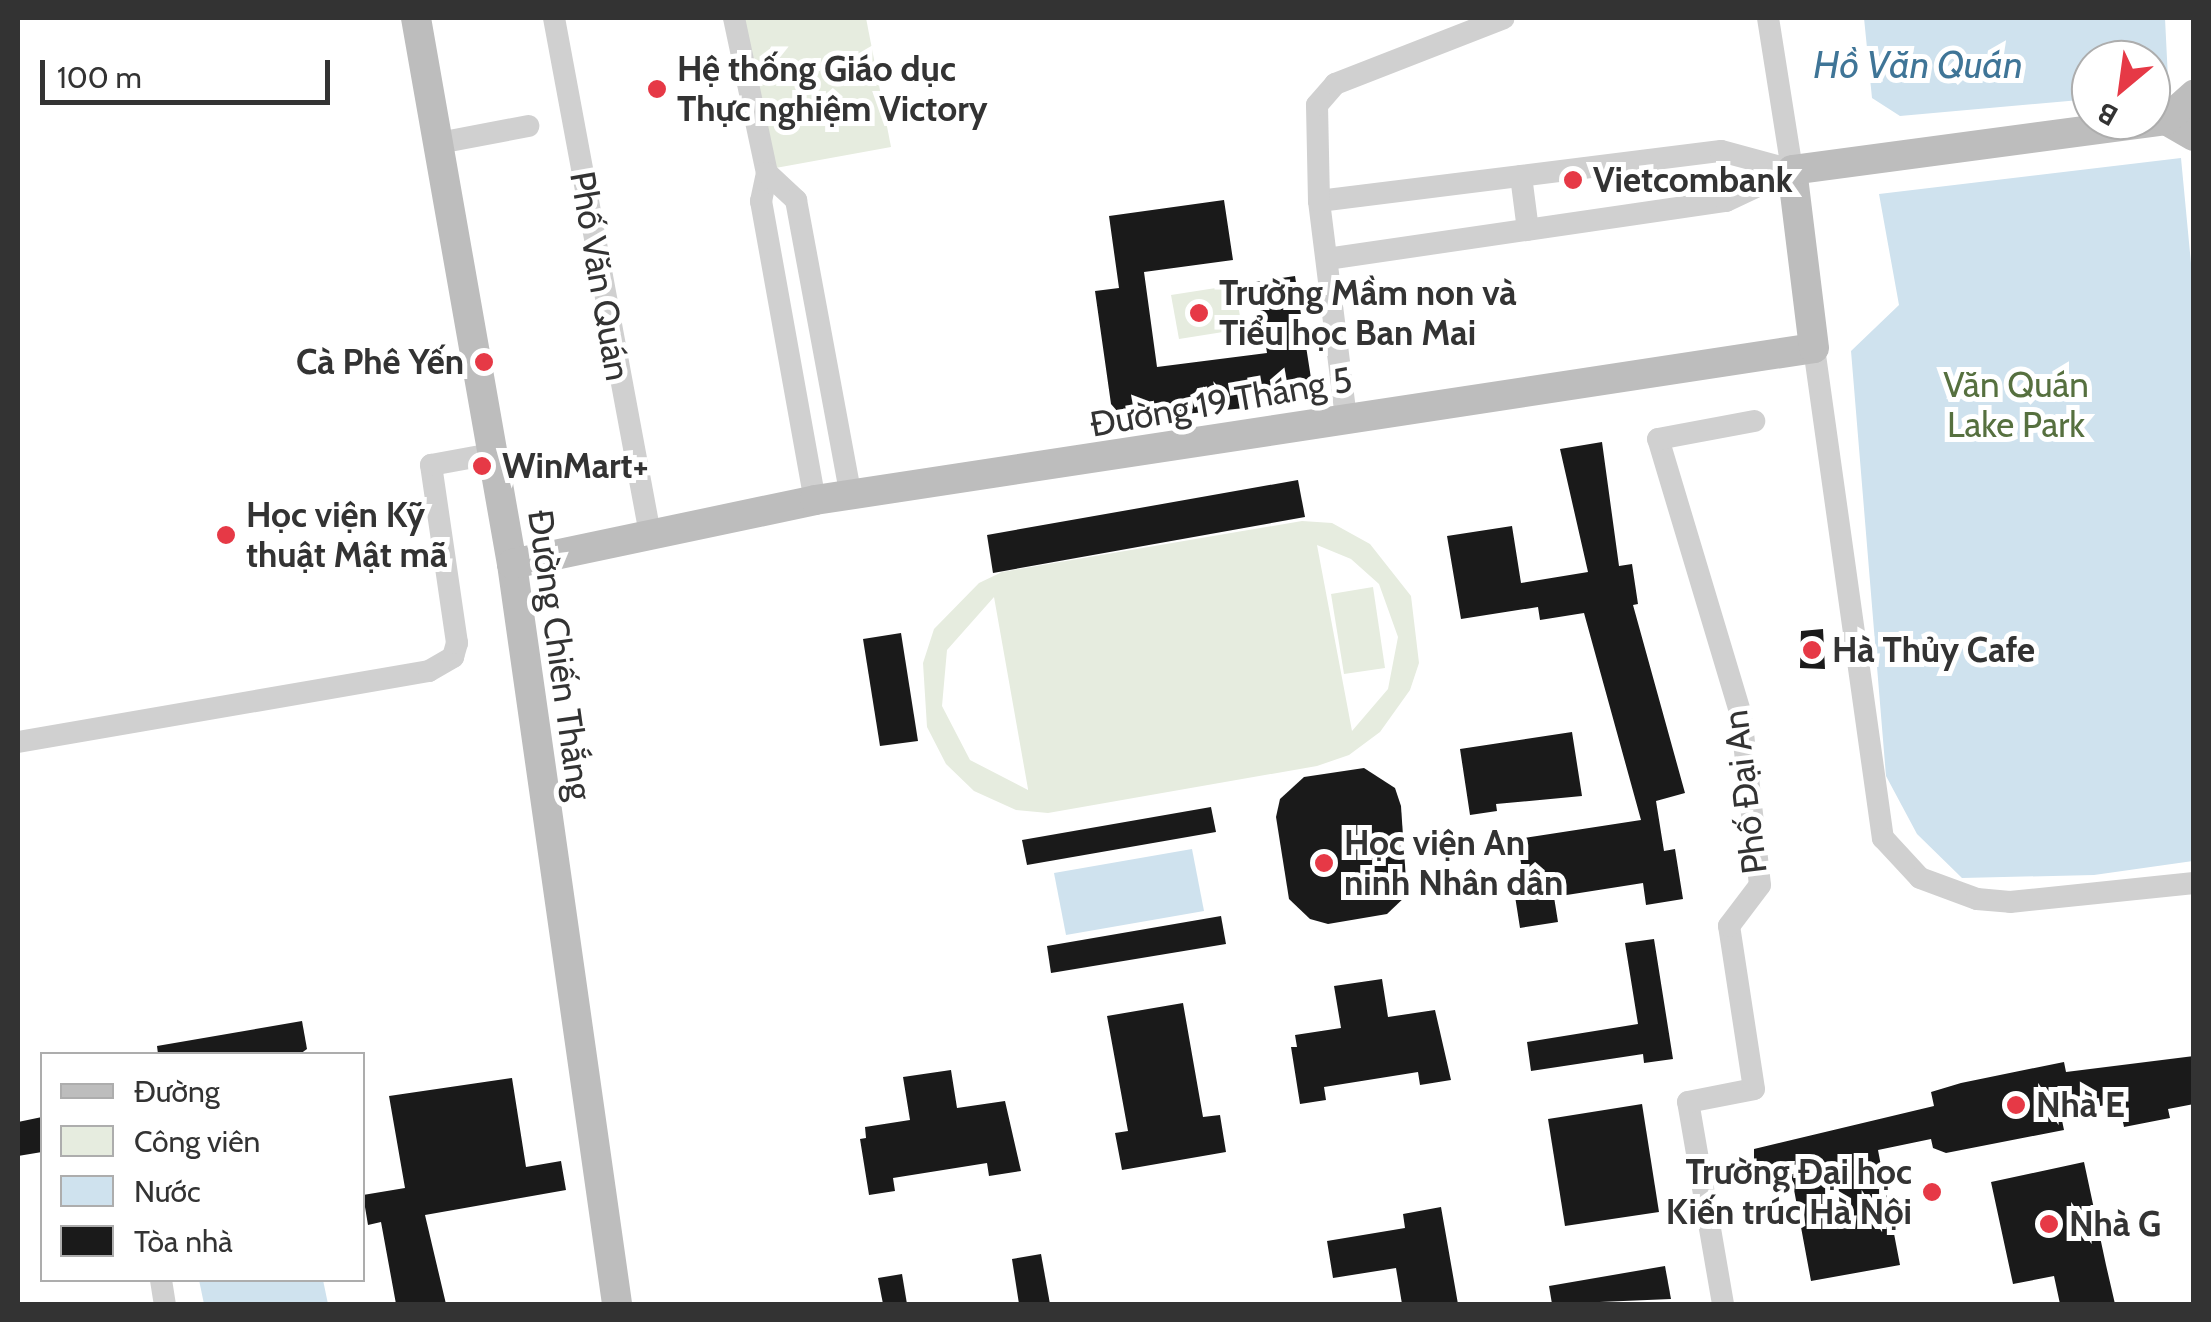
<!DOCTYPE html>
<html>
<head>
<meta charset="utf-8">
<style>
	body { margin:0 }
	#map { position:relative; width:2211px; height:1322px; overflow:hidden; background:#fff; font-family:Cabin,sans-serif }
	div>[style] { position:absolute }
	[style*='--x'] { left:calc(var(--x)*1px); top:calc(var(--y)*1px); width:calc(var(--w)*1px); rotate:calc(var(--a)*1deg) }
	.green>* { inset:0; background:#e6ecdf }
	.water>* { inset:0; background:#cfe2ee }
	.building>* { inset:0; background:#1a1a1a }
	.street>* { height:22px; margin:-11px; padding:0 11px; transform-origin:11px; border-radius:11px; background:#d0d0d0 }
	.secondary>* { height:30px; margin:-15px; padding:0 15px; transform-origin:15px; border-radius:15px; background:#bdbdbd }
	.dots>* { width:28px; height:28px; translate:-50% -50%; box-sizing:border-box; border:5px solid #fff; border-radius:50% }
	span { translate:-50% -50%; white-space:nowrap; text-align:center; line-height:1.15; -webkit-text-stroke:10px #fff; paint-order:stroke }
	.poi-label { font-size:35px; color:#333; font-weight:700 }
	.left { translate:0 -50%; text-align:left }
	.right { translate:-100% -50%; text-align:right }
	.street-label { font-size:35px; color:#333 }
	.park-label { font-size:35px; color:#56703f }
	.water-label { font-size:38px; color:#3f7597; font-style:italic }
	.frame { position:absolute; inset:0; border:20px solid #333; pointer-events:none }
	.legend { position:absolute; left:40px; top:1052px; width:325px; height:230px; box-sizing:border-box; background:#fff; border:2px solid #adadad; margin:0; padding:12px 18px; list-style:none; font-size:30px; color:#333 }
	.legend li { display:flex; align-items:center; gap:20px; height:50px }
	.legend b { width:50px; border:2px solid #adadad }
	.north { position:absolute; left:2071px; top:40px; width:100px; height:100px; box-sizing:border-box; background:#fff; border:2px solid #adadad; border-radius:50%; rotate:209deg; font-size:28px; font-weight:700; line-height:40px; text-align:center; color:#333 }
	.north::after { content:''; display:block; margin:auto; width:35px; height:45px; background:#e63946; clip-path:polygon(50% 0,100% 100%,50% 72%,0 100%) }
	.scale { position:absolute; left:40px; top:60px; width:290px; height:45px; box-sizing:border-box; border:5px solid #333; border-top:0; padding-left:12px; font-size:30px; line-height:35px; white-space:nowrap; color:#333; -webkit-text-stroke:8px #fff; paint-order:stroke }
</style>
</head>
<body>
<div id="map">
	<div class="green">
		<i style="clip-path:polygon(737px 18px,866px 18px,891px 147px,770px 169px)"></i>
		<i style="clip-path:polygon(1235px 285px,1242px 329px,1179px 339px,1171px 295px)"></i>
		<i style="clip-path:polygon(evenodd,1302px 521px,1332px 523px,1370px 544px,1411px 596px,1419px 663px,1410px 690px,1380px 732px,1349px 755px,1317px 766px,1048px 813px,1016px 810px,974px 791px,946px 764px,927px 727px,923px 663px,934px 629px,979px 583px,1002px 572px,1302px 521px,1317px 545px,1351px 559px,1379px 584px,1398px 637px,1388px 689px,1352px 731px,1317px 545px,1302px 521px,994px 597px,1028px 789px,1028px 790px,970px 760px,942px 706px,947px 650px,994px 597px)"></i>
		<i style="clip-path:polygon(1373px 587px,1385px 668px,1344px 674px,1331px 594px)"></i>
	</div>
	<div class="water">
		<i style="clip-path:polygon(1864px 18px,2165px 18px,2168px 79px,2151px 94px,2151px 60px,2091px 60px,2091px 99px,1900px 116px,1872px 98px)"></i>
		<i style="clip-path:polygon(2181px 158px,2194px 295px,2193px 861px,2094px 875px,1962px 878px,1917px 834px,1886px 776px,1851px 351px,1899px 305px,1879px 194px)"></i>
		<i style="clip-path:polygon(1192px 849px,1204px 911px,1066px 935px,1054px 873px)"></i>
		<i style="clip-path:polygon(199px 1280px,323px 1280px,328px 1304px,204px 1304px)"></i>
	</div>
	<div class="building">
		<i style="clip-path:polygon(1224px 200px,1233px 260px,1144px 272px,1157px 367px,1267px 353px,1256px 282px,1295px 276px,1313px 391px,1264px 399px,1265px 406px,1125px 420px,1111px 404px,1095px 291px,1119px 288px,1109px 216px)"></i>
		<i style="clip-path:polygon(1602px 442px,1619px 566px,1632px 564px,1638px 604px,1633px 605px,1685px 793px,1656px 801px,1664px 851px,1675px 849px,1683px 899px,1646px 905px,1643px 883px,1554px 897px,1558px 922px,1520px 928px,1512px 877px,1523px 875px,1517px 839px,1641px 820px,1584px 613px,1540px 620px,1538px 607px,1461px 619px,1447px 536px,1512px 526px,1521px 583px,1588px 572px,1560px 449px)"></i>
		<i style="clip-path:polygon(1298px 480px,1305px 517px,993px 573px,987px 535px)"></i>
		<i style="clip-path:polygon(1823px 629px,1825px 669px,1800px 668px,1801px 631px)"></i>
		<i style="clip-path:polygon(901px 633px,918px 741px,880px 746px,863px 639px)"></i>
		<i style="clip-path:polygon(1572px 732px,1582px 796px,1496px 804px,1497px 811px,1470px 815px,1460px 749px)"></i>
		<i style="clip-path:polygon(1364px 768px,1395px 788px,1401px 806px,1407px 895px,1387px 914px,1328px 924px,1310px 919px,1289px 899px,1276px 817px,1280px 799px,1304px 777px)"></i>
		<i style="clip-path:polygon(1211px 807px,1216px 832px,1027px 865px,1022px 840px)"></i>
		<i style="clip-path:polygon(1221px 916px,1226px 944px,1051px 973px,1047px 946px)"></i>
		<i style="clip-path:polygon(1654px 939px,1673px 1059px,1644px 1063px,1643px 1054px,1531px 1071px,1527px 1042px,1638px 1024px,1625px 943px)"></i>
		<i style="clip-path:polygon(1382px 979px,1388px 1017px,1435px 1010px,1451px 1080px,1420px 1085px,1418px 1072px,1324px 1087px,1326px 1100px,1300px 1104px,1291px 1047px,1297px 1047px,1295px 1035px,1341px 1028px,1334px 986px)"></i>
		<i style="clip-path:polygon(1183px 1003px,1203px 1117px,1220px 1115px,1226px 1152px,1122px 1170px,1115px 1133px,1128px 1131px,1107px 1016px)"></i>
		<i style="clip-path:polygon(302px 1021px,307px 1049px,300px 1054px,158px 1054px,157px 1046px)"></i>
		<i style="clip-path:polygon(2194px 1056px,2194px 1104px,2168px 1109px,2170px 1118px,2124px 1127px,2119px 1103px,2100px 1106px,2099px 1098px,2059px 1106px,2064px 1130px,1946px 1153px,1933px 1148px,1931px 1139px,1878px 1150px,1900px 1265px,1811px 1281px,1790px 1168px,1754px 1175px,1754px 1149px,1934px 1106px,1931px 1092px,1961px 1083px,2064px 1062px,2066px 1072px)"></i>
		<i style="clip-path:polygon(951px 1070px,957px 1108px,1005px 1101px,1021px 1171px,989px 1176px,987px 1163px,893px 1178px,895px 1191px,869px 1195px,860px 1139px,866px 1138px,865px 1127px,910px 1120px,903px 1077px)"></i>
		<i style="clip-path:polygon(512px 1078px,526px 1167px,561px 1161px,566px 1190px,425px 1215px,446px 1304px,396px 1304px,381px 1222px,368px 1225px,363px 1195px,405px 1188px,389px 1096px)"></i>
		<i style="clip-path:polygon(1642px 1104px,1659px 1212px,1565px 1226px,1548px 1119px)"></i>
		<i style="clip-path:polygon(42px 1117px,42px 1152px,18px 1156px,18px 1122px)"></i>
		<i style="clip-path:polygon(2084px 1162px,2106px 1265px,2115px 1304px,2060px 1304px,2054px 1276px,2013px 1284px,1991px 1182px)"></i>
		<i style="clip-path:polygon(1441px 1207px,1458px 1304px,1402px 1304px,1396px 1268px,1333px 1278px,1327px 1241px,1405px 1228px,1403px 1214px)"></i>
		<i style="clip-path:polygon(1041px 1254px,1050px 1304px,1019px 1304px,1012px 1259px)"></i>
		<i style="clip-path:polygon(1665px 1266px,1671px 1299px,1552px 1304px,1549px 1286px)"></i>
		<i style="clip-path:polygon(902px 1274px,907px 1304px,883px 1304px,878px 1278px)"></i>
	</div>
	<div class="street">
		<i style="--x:554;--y:18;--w:525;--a:79.46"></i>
		<i style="--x:734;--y:18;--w:158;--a:78"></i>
		<i style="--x:767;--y:173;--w:29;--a:102"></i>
		<i style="--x:761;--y:201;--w:304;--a:79.8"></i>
		<i style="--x:1768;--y:18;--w:154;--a:81"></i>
		<i style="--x:439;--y:143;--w:91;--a:-10.8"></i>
		<i style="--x:767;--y:173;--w:40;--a:43"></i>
		<i style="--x:796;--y:200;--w:301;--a:79.5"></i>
		<i style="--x:1521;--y:176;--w:54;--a:82.6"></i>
		<i style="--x:1319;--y:201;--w:405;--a:-7.1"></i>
		<i style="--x:1721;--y:151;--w:73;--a:15"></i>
		<i style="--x:1327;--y:259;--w:403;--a:-8.3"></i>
		<i style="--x:1726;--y:201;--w:73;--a:-25.2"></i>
		<i style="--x:1814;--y:348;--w:495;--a:82"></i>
		<i style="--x:1883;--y:838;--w:54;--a:47.2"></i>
		<i style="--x:1920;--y:878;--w:61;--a:20.2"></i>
		<i style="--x:1977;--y:899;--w:33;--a:5"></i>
		<i style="--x:2010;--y:902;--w:185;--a:-5.9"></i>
		<i style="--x:1346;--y:418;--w:219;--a:-97.1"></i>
		<i style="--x:1319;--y:201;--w:96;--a:-91.2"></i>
		<i style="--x:1317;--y:105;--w:28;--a:-49"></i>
		<i style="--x:1335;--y:84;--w:181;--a:-21.3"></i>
		<i style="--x:18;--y:742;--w:417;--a:-9.8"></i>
		<i style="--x:429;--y:671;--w:28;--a:-30"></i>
		<i style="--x:453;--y:657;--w:15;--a:-74"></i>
		<i style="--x:457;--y:643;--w:180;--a:-98.3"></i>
		<i style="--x:431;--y:465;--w:61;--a:-10.4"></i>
		<i style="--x:161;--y:1280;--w:24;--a:81"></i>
		<i style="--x:1723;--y:1304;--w:205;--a:-99.8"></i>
		<i style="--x:1688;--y:1102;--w:67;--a:-11.1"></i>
		<i style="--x:1754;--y:1089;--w:165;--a:-98.7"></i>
		<i style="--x:1729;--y:926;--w:51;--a:-52.9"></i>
		<i style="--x:1760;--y:885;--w:171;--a:-96.4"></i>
		<i style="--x:1741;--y:715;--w:288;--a:-106.7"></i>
		<i style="--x:1658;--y:439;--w:98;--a:-10.6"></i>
	</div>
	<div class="secondary">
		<i style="--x:416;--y:18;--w:554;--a:80.03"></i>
		<i style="--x:512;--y:564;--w:747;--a:81.92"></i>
		<i style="--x:2166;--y:120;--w:32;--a:30"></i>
		<i style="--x:512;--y:564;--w:310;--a:-11.9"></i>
		<i style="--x:815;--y:500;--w:1010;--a:-8.65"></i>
		<i style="--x:1814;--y:348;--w:179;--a:-97"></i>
		<i style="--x:1792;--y:170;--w:377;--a:-7.6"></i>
		<i style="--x:2166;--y:120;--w:38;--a:-42"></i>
	</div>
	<div class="dots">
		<i style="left:657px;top:89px;background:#e63946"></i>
		<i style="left:1573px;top:180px;background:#e63946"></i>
		<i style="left:1199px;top:313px;background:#e63946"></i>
		<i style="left:484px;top:362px;background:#e63946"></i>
		<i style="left:482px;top:466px;background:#e63946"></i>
		<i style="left:226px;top:535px;background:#e63946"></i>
		<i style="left:1812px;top:650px;background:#e63946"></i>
		<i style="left:1324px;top:863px;background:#e63946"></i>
		<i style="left:2016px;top:1105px;background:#e63946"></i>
		<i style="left:1932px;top:1192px;background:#e63946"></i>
		<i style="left:2049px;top:1224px;background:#e63946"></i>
	</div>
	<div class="poi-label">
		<span class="left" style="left:677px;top:89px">Hệ thống Giáo dục<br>Thực nghiệm Victory</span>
		<span class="left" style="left:1593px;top:180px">Vietcombank</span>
		<span class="left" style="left:1219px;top:313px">Trường Mầm non và<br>Tiểu học Ban Mai</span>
		<span class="right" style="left:464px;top:362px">Cà Phê Yến</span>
		<span class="left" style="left:502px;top:466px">WinMart+</span>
		<span class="left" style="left:246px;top:535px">Học viện Kỹ<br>thuật Mật mã</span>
		<span class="left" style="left:1832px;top:650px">Hà Thủy Cafe</span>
		<span class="left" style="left:1344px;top:863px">Học viện An<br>ninh Nhân dân</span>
		<span class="left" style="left:2036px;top:1105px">Nhà E</span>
		<span class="right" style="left:1912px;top:1192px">Trường Đại học<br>Kiến trúc Hà Nội</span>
		<span class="left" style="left:2069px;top:1224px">Nhà G</span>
	</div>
	<div class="street-label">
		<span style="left:600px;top:276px;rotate:80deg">Phố Văn Quán</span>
		<span style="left:1221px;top:402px;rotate:-10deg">Đường 19 Tháng 5</span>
		<span style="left:560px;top:655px;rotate:82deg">Đường Chiến Thắng</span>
		<span style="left:1745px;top:792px;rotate:-97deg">Phố Đại An</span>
	</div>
	<div class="park-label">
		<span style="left:2016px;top:405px">Văn Quán<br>Lake Park</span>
	</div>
	<div class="water-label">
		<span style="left:1918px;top:65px">Hồ Văn Quán</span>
	</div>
	<div class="frame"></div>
	<ul class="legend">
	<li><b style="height:12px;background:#bdbdbd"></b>Đường</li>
	<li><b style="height:28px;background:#e6ecdf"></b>Công viên</li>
	<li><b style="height:28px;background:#cfe2ee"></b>Nước</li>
	<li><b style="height:28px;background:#1a1a1a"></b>Tòa nhà</li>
	</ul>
	<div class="north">B</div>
	<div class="scale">100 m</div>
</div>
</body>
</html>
